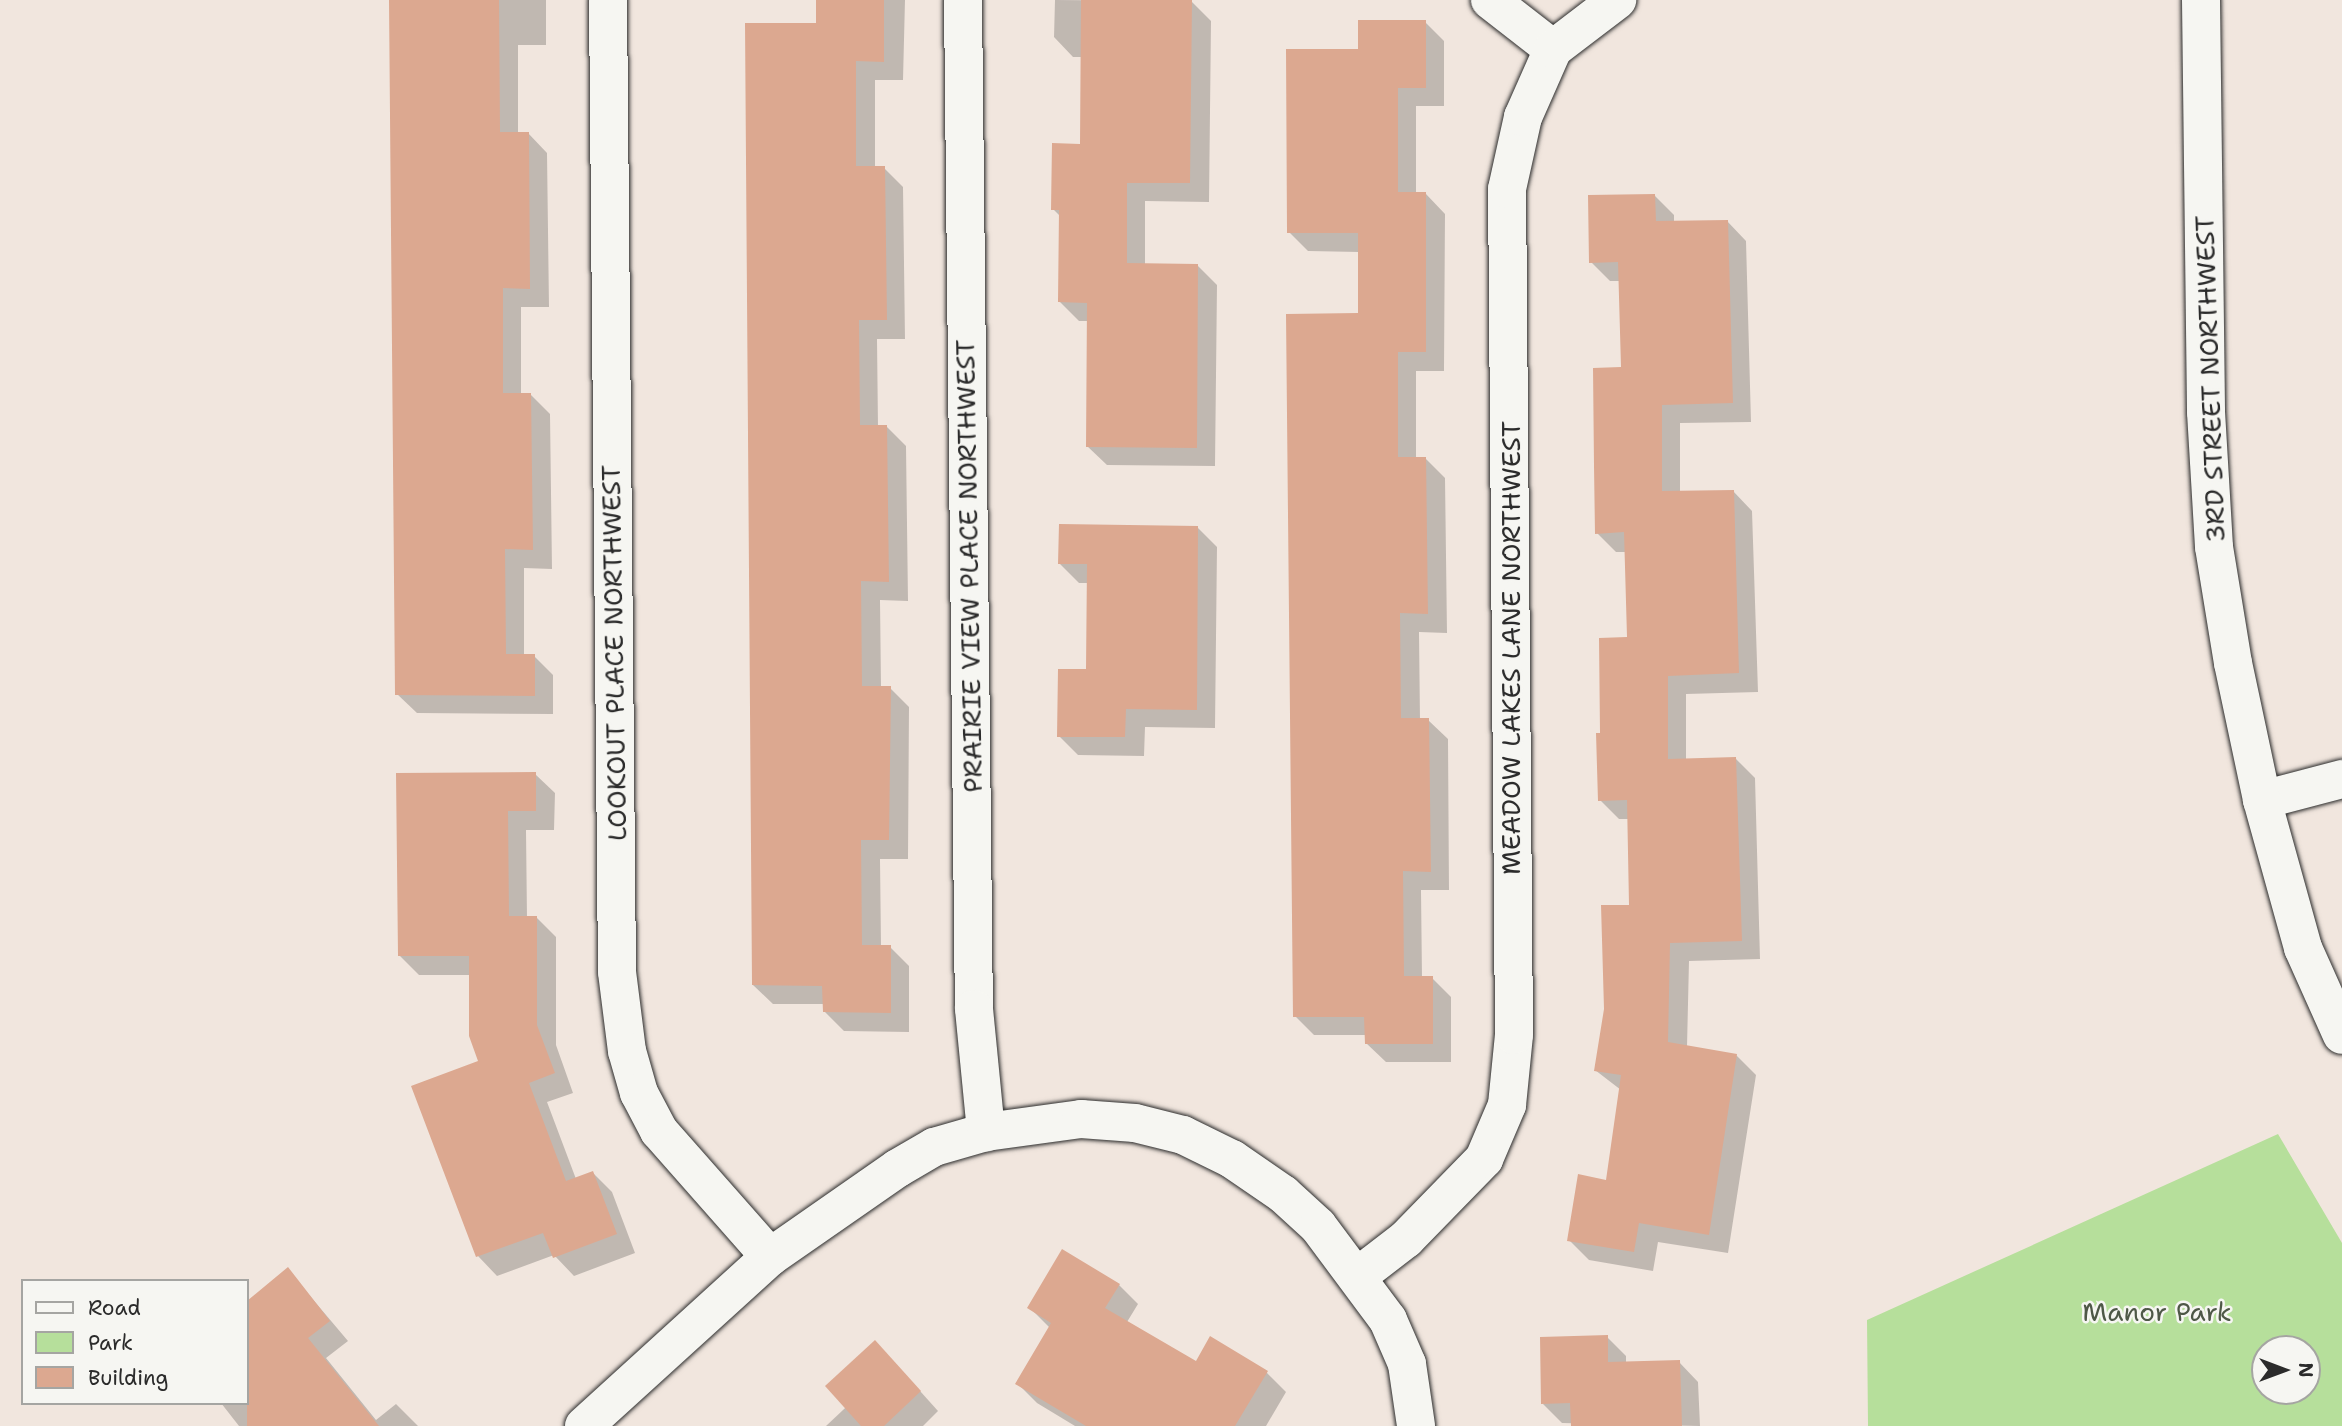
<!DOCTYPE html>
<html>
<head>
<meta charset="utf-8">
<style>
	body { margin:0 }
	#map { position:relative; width:2342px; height:1426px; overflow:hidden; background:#f1e6de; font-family:"Shantell Sans",sans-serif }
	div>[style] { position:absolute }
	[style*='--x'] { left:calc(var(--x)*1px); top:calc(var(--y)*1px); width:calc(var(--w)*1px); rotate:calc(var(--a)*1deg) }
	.green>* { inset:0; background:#b6df9b }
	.shadow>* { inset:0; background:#0003 }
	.building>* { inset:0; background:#dca890 }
	.roads { filter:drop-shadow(0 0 2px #2b2b2b) drop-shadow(0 0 2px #2b2b2b) }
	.minor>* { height:38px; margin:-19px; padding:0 19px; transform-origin:19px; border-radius:19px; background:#f6f6f2 }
	.tertiary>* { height:38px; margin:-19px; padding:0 19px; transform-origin:19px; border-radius:19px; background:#f6f6f2 }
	span { translate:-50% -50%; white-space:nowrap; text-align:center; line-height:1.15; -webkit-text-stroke:5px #f6f6f2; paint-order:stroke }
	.street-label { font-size:26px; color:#2b2b2b }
	.park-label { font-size:26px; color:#4e5847 }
	.legend { position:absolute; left:21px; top:1279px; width:228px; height:126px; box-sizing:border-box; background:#f6f6f2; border:2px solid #a5a5a2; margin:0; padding:9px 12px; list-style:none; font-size:21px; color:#2b2b2b }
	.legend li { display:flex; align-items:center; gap:14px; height:35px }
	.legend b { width:35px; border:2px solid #a5a5a2 }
	.north { position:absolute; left:2251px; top:1335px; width:70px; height:70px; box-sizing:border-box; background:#f6f6f2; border:2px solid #a5a5a2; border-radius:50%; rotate:90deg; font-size:19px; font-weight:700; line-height:28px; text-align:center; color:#2b2b2b }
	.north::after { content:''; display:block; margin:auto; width:24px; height:32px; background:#2b2b2b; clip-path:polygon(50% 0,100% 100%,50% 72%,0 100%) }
</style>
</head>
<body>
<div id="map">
	<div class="green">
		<i style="clip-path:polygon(evenodd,2278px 1134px,2342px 1243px,2342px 1426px,1868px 1426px,1867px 1320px,2278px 1134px,2265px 1349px,2307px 1349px,2307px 1391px,2265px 1391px,2265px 1349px)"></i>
	</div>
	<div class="shadow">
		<i style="clip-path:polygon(390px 0,546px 0,546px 45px,518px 45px,518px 133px,528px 133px,547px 153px,549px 307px,521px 307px,521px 395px,531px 395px,550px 414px,552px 569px,524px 568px,524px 656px,534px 656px,553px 675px,553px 714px,417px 713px,397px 694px)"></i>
		<i style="clip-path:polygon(818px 0,905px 0,903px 80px,875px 80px,875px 168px,884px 168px,903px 187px,905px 339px,877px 339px,878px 427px,887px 427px,906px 446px,908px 601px,880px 600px,881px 688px,890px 688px,909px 707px,908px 859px,880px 859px,881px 947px,890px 947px,909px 966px,909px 1032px,844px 1031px,825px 1012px,824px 1004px,773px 1004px,753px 985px)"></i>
		<i style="clip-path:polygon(1055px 0,1191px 1px,1211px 21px,1209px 202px,1145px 201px,1145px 265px,1198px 266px,1217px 285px,1215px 466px,1107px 465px,1087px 446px,1088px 321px,1079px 321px,1060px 302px,1061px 217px,1053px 209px,1082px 145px,1082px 57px,1073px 57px,1054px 37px)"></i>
		<i style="clip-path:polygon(1425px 22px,1444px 41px,1444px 106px,1416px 106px,1416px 194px,1426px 194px,1445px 214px,1444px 371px,1416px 371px,1416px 459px,1426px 459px,1445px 478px,1447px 633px,1419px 632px,1420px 720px,1428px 720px,1448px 739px,1449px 890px,1421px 890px,1422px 978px,1432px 978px,1451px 997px,1451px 1062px,1386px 1062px,1366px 1043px,1366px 1035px,1314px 1035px,1295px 1016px,1359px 315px,1359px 252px,1308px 251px,1289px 232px,1359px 50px)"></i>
		<i style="clip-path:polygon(1655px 196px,1674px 215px,1674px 222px,1727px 221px,1746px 241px,1751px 422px,1680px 423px,1680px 492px,1733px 491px,1752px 511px,1758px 692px,1686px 694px,1686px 760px,1736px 759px,1755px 778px,1760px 959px,1689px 961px,1687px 1047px,1736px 1055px,1756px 1075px,1728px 1253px,1658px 1242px,1653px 1271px,1589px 1260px,1569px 1240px,1607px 1182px,1621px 1090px,1595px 1070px,1631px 907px,1629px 819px,1619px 819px,1600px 800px,1602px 734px,1628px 639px,1626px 552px,1616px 552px,1597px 533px,1622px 369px,1620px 281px,1610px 281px,1591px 262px)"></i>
		<i style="clip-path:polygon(1198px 528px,1217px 547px,1215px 728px,1145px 727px,1144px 756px,1078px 755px,1059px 736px,1088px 671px,1088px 583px,1079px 583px,1060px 564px)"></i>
		<i style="clip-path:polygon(535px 774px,555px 793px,554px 830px,526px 830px,527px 918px,537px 918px,556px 937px,556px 1045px,573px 1093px,547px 1102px,576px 1179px,593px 1173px,612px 1192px,635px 1253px,574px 1276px,554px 1255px,497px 1276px,478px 1256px,413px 1087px,480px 1062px,471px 975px,419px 975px,400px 956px)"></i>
		<i style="clip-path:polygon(288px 1270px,348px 1341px,326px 1358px,376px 1420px,396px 1404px,418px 1426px,239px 1426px,221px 1403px,247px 1403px,247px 1340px,255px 1333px,247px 1322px,247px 1303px)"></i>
		<i style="clip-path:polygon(1119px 1285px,1138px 1304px,1127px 1322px,1196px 1364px,1267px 1373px,1286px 1392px,1266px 1426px,1075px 1426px,1037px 1403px,1018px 1384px,1050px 1328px,1029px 1307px)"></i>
		<i style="clip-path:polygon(1607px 1337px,1626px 1356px,1626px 1363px,1679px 1362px,1698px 1382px,1700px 1426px,1562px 1423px,1543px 1404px)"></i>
		<i style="clip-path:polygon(894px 1362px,938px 1411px,923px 1426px,826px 1426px)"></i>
	</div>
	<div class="building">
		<i style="clip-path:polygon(389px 0,499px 0,500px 132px,529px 132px,530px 289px,503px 288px,503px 393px,531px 393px,533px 550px,505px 549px,506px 654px,535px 654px,535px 696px,395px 695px)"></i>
		<i style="clip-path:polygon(816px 0,884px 0,884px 62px,856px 61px,856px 166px,885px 166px,887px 320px,859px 320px,860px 425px,887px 425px,889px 582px,861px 581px,862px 686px,891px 686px,889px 840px,861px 840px,862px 945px,891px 945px,891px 1013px,823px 1012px,822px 986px,752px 985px,745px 23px,816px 23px)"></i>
		<i style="clip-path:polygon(1081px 0,1192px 0,1190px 183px,1127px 183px,1127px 263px,1198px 264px,1197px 448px,1086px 447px,1087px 303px,1058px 302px,1059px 210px,1051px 210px,1052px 143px,1080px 144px)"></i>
		<i style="clip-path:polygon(1358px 20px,1426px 20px,1426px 88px,1398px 88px,1398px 192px,1426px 192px,1426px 352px,1398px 352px,1398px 457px,1426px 457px,1428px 614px,1400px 613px,1401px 718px,1429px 718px,1431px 872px,1403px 871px,1404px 976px,1433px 976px,1433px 1044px,1365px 1044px,1364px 1017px,1293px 1017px,1286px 314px,1358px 313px,1358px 233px,1287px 233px,1286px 49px,1358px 49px)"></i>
		<i style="clip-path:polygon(1655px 194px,1656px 221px,1728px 220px,1733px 403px,1662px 405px,1662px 491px,1734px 490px,1739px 673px,1668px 676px,1668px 759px,1736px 757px,1742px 941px,1670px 943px,1668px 1042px,1737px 1054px,1709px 1235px,1639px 1223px,1634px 1252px,1567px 1241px,1578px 1174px,1606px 1180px,1621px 1075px,1594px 1071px,1604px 1009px,1601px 905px,1629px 905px,1627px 800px,1598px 801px,1596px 733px,1600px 733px,1599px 638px,1627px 637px,1624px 532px,1595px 534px,1594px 466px,1593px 368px,1621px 367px,1618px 262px,1589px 263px,1588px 195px)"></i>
		<i style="clip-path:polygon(1059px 524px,1198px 526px,1197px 710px,1126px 709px,1125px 737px,1057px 737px,1058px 669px,1086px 669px,1087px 564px,1058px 564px)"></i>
		<i style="clip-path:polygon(536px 772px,536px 811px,508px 811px,509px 916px,537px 916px,537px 1025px,555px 1073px,529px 1083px,566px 1181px,593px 1171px,617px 1234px,553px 1258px,543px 1233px,476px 1257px,411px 1086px,478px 1061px,469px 1036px,469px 956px,398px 956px,396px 773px)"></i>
		<i style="clip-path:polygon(1062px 1249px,1120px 1284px,1105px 1308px,1196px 1361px,1210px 1336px,1268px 1371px,1235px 1426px,1086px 1426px,1015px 1384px,1051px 1323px,1027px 1308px)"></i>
		<i style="clip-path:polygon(288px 1267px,330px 1321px,308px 1338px,379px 1426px,247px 1426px,247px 1301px)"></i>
		<i style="clip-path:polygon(1608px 1335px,1608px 1362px,1680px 1360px,1682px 1426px,1571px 1426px,1570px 1403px,1541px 1404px,1540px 1337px)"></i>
		<i style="clip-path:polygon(875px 1340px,921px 1391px,884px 1426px,861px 1426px,825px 1386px)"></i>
	</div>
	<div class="roads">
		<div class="minor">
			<i style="--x:608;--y:0;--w:972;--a:89.47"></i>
			<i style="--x:617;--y:972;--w:80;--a:82.8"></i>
			<i style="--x:627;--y:1051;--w:44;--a:74.1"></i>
			<i style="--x:639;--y:1093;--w:43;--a:62.2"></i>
			<i style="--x:659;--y:1131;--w:168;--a:48.6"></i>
			<i style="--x:963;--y:0;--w:1009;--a:89.38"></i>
			<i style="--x:974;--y:1009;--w:124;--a:84.4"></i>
			<i style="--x:1490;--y:0;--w:80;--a:37.9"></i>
			<i style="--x:2262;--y:800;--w:83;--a:-14.7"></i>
			<i style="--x:1358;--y:1276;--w:61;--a:-37.6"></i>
			<i style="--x:1406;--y:1239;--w:112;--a:-45.7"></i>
			<i style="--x:1484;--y:1159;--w:59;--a:-66.9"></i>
			<i style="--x:1507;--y:1105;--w:70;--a:-84.3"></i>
			<i style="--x:1514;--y:1035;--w:846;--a:-90.47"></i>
			<i style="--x:1507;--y:189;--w:74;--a:-77.5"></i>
			<i style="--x:1523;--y:117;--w:74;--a:-66.2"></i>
			<i style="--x:1553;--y:49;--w:81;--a:-37.4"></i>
			<i style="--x:584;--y:1426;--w:251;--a:-42.3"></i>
			<i style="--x:770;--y:1257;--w:156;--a:-34.8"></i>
			<i style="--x:898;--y:1168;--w:42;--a:-30.3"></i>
			<i style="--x:934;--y:1147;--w:54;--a:-16.1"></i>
			<i style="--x:986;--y:1132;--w:96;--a:-7.8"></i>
			<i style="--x:1081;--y:1119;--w:54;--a:4.2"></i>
			<i style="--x:1135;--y:1123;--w:49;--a:14"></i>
			<i style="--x:1183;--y:1135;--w:55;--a:26.1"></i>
			<i style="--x:1232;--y:1159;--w:62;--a:34.5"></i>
			<i style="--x:1283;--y:1194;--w:47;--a:42.4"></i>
			<i style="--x:1318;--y:1226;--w:117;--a:53.3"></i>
			<i style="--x:1388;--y:1320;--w:48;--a:66.6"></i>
			<i style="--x:1407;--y:1364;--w:63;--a:81.7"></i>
		</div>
		<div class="tertiary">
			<i style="--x:2201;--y:0;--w:412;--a:89.3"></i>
			<i style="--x:2206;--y:412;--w:135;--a:86.6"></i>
			<i style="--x:2214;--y:547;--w:118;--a:80.7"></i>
			<i style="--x:2233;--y:663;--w:140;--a:78"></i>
			<i style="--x:2262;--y:800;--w:154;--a:74.5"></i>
			<i style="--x:2303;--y:948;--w:95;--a:65.9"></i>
		</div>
	</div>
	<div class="street-label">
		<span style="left:2210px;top:379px;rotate:-92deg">3RD STREET NORTHWEST</span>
		<span style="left:969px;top:566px;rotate:-91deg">PRAIRIE VIEW PLACE NORTHWEST</span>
		<span style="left:1511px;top:648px;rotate:-90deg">MEADOW LAKES LANE NORTHWEST</span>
		<span style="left:614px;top:653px;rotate:-91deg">LOOKOUT PLACE NORTHWEST</span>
	</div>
	<div class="park-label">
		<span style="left:2157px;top:1312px">Manor Park</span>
	</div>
	<ul class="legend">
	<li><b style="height:9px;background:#f6f6f2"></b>Road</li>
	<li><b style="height:19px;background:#b6df9b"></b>Park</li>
	<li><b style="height:19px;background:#dca890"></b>Building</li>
	</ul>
	<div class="north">N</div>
</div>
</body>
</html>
